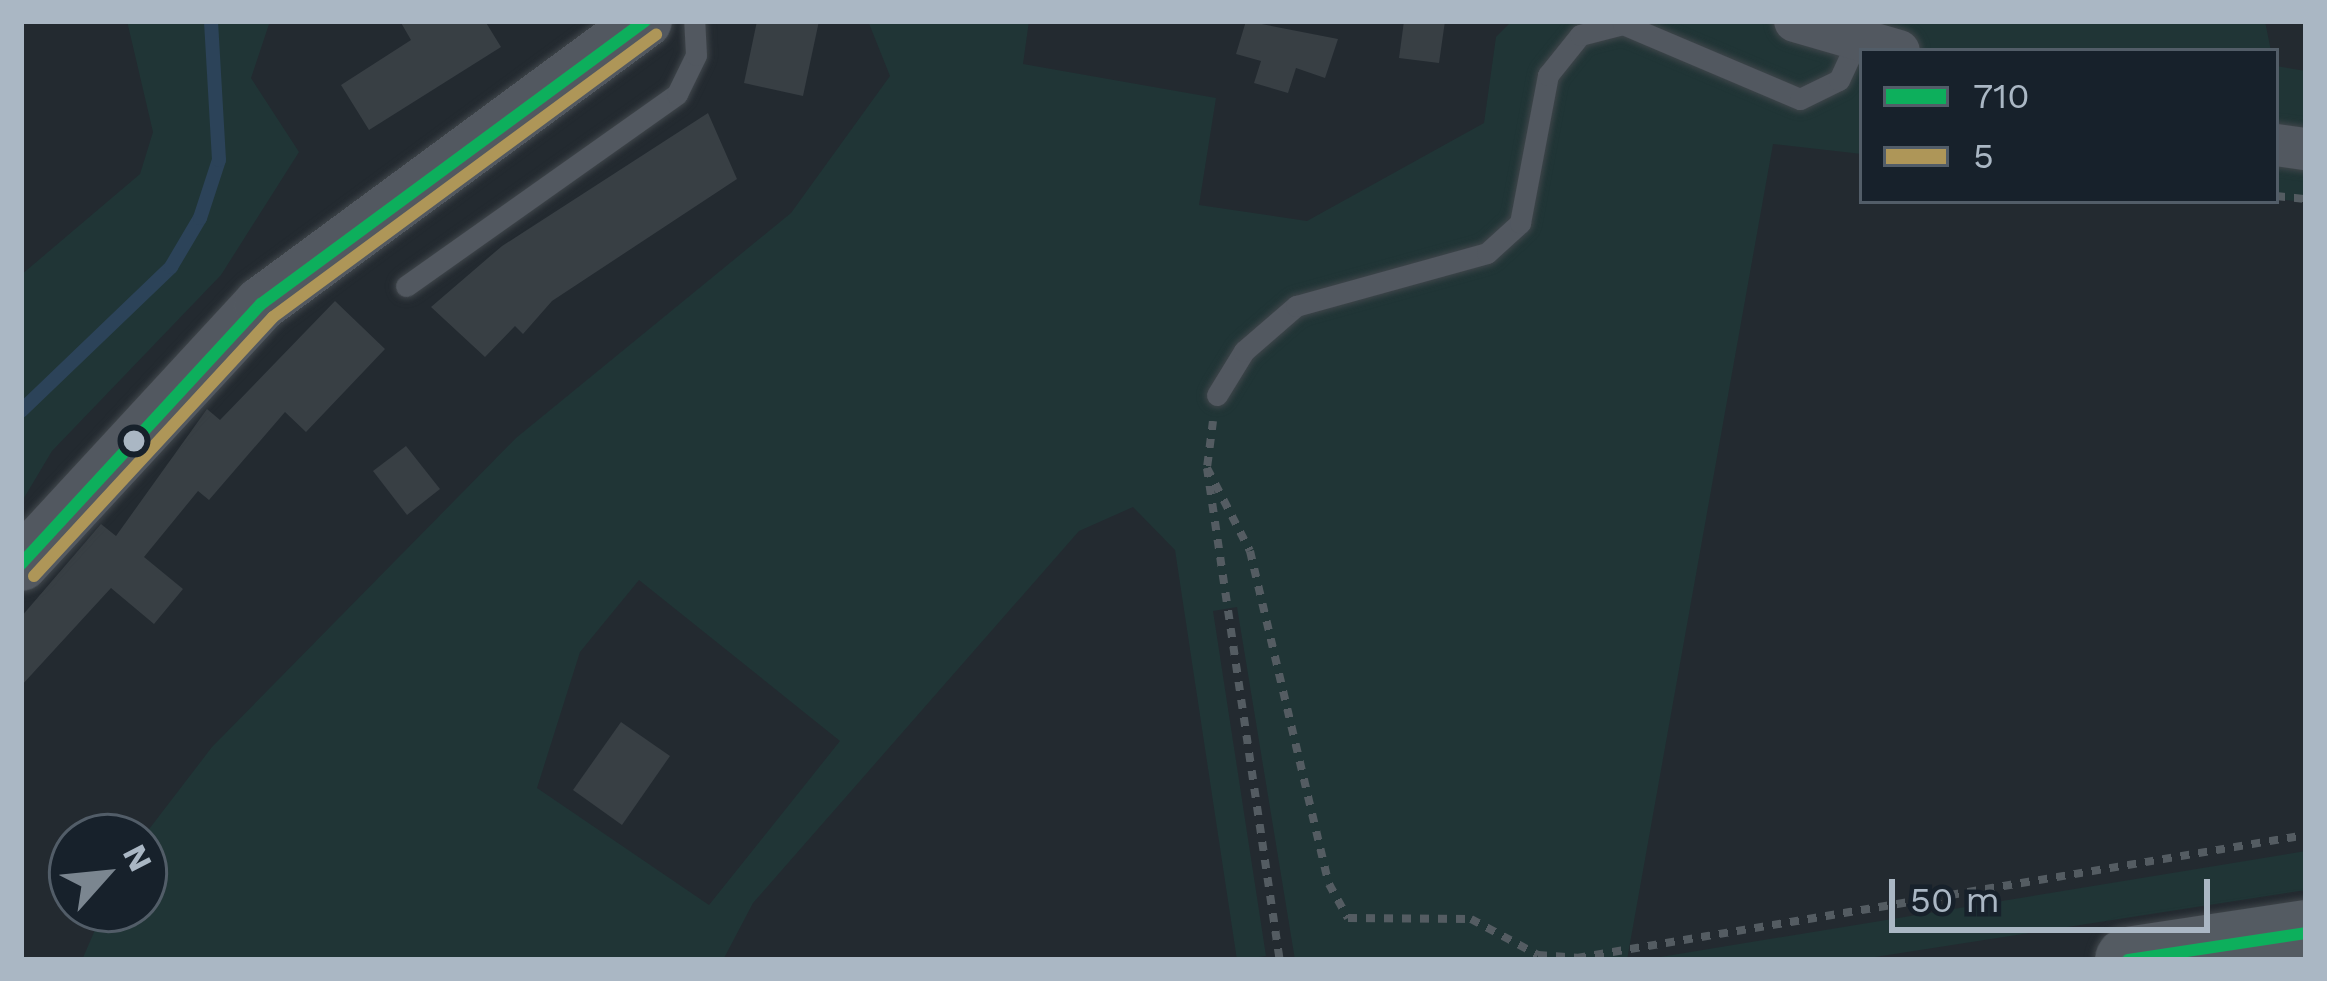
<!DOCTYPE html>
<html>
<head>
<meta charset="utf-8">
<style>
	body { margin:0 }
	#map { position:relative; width:2327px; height:981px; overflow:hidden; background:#232a30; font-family:"Work Sans",sans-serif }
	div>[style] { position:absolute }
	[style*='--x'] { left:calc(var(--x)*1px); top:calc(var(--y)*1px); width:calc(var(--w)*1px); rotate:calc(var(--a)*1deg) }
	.green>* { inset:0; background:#203536 }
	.stream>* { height:14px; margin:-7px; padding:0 7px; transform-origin:7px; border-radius:7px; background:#2c4359 }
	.building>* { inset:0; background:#383f44 }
	.path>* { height:8px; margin-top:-4px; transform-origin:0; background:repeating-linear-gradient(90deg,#545c62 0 9px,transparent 0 18px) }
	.roads { filter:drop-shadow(0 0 3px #40464b) drop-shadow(0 0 3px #40464b) }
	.service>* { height:21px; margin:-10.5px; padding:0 10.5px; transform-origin:10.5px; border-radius:10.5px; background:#525860 }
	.minor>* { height:42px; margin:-21px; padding:0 21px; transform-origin:21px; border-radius:21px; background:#525860 }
	.tertiary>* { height:54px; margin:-27px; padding:0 27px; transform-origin:27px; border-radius:27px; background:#525860 }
	.primary>* { height:66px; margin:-33px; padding:0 33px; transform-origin:33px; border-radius:33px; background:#545b62 }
	.bus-1>* { height:12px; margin:-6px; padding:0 6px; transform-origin:6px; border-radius:6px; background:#0daf5c }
	.bus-2>* { height:12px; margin:-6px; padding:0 6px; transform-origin:6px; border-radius:6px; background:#ae9658 }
	.dots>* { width:33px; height:33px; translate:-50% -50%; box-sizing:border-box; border:6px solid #17212b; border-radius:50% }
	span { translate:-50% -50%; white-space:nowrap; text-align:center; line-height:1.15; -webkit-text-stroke:12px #17212b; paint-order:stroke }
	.frame { position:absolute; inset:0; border:24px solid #aab7c4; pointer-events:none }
	.legend { position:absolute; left:1859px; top:48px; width:420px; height:156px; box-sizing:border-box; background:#17212b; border:3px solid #525d68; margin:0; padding:15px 21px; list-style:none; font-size:36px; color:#aab7c4 }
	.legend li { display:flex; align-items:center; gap:24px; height:60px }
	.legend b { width:60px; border:3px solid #525d68 }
	.north { position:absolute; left:48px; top:813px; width:120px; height:120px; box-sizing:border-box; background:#17212b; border:3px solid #525d68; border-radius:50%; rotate:63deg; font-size:33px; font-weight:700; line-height:48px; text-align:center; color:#aab7c4 }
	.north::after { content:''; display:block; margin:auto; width:42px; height:54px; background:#7b8690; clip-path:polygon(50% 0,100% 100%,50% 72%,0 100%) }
	.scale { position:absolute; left:1889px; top:879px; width:321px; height:54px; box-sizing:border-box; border:6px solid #aab7c4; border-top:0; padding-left:15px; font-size:36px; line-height:42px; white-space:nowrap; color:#aab7c4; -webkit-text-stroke:9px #17212b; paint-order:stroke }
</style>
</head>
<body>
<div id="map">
	<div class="green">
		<i style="clip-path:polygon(127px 21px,270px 21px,251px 78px,299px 152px,221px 275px,52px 451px,21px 503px,21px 275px,140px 174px,153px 132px)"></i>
		<i style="clip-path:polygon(evenodd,868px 21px,1029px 21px,1023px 64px,1216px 98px,1199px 205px,1307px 221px,1484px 123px,1496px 37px,1512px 21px,2265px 21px,2271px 51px,1862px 51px,1862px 154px,1773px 144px,1627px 960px,1295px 960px,1237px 607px,1213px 611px,1266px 956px,1237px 960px,1175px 550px,1133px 507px,1079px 531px,753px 903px,723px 960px,82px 960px,104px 909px,144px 909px,143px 837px,212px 747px,516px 438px,791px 213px,890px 76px,868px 21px,639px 580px,840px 741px,709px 905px,537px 788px,580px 652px,639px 580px)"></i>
		<i style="clip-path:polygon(2276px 66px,2306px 71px,2306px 202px,2276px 199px)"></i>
		<i style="clip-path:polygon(2306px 851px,2306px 890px,1856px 960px,1642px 960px)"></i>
	</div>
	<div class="stream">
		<i style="--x:21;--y:411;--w:208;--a:-43.8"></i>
		<i style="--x:171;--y:267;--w:57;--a:-59.4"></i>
		<i style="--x:200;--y:218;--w:61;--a:-71.9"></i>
		<i style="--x:219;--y:160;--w:139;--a:-93.3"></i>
	</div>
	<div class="building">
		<i style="clip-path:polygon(400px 21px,485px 21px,501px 47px,369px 130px,341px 85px,411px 40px)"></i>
		<i style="clip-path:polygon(757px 21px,819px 21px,803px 96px,744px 83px)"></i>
		<i style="clip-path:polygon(1246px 21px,1338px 39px,1325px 78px,1296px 68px,1288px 93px,1254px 83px,1261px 61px,1236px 54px)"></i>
		<i style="clip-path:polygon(1404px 21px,1445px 21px,1439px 63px,1399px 58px)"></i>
		<i style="clip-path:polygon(708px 113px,737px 179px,552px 301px,523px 334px,515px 326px,485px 357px,431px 307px,502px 246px)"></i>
		<i style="clip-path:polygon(335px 301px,385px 349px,306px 432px,285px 412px,209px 500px,198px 491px,144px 557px,183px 589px,154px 624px,111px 588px,21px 686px,21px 617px,101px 524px,116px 536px,207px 409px,220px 420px)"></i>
		<i style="clip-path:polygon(406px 446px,440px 489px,407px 515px,373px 471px)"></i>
		<i style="clip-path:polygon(621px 722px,670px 756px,622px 825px,573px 790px)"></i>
	</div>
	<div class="path">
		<i style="--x:2276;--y:196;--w:30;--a:6"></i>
		<i style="--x:1213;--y:421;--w:47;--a:97.3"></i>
		<i style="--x:1207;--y:468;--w:497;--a:81.6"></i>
		<i style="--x:1207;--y:468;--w:93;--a:62.6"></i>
		<i style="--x:1250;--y:551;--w:342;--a:76.7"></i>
		<i style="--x:1329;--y:884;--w:39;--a:61"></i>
		<i style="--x:1348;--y:918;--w:123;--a:0.5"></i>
		<i style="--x:1471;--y:919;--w:76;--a:28.2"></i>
		<i style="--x:1538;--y:955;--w:39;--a:4"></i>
		<i style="--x:1577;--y:958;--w:739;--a:-9.58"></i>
	</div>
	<div class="roads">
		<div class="service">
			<i style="--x:406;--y:286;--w:332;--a:-35.3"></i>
			<i style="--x:677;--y:94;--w:43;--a:-64"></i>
			<i style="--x:696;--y:55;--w:34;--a:-93"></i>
			<i style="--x:1217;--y:395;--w:52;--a:-58.5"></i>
			<i style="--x:1244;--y:351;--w:69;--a:-40.9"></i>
			<i style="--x:1296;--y:306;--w:198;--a:-15.5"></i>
			<i style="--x:1487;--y:253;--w:45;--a:-42.3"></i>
			<i style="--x:1520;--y:223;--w:151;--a:-79.3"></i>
			<i style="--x:1548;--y:75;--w:51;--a:-51.3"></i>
			<i style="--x:1580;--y:35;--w:44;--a:-14.3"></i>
			<i style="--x:1623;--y:24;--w:192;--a:23"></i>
			<i style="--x:1800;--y:99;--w:43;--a:-26"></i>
			<i style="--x:1839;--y:80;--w:45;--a:-65.1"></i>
		</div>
		<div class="minor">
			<i style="--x:1795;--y:21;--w:108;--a:16.1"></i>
			<i style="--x:2276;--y:145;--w:30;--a:8"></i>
		</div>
		<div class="tertiary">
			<i style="--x:21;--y:564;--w:354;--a:-47.3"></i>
			<i style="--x:261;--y:304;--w:477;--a:-36.4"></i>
		</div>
		<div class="primary">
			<i style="--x:2128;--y:960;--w:180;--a:-8.6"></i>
		</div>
	</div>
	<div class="bus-1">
		<i style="--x:21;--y:564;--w:354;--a:-47.3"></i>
		<i style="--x:261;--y:304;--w:477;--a:-36.4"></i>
		<i style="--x:2128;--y:960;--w:180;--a:-8.6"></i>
	</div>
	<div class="bus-2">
		<i style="--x:34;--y:576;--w:352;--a:-47.3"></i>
		<i style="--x:273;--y:317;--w:476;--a:-36.4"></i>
	</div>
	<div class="dots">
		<i style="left:134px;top:441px;background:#aab7c4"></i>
	</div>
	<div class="frame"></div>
	<ul class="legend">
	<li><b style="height:15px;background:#0daf5c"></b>710</li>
	<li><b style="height:15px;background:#ae9658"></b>5</li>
	</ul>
	<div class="north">N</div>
	<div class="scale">50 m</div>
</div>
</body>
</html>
